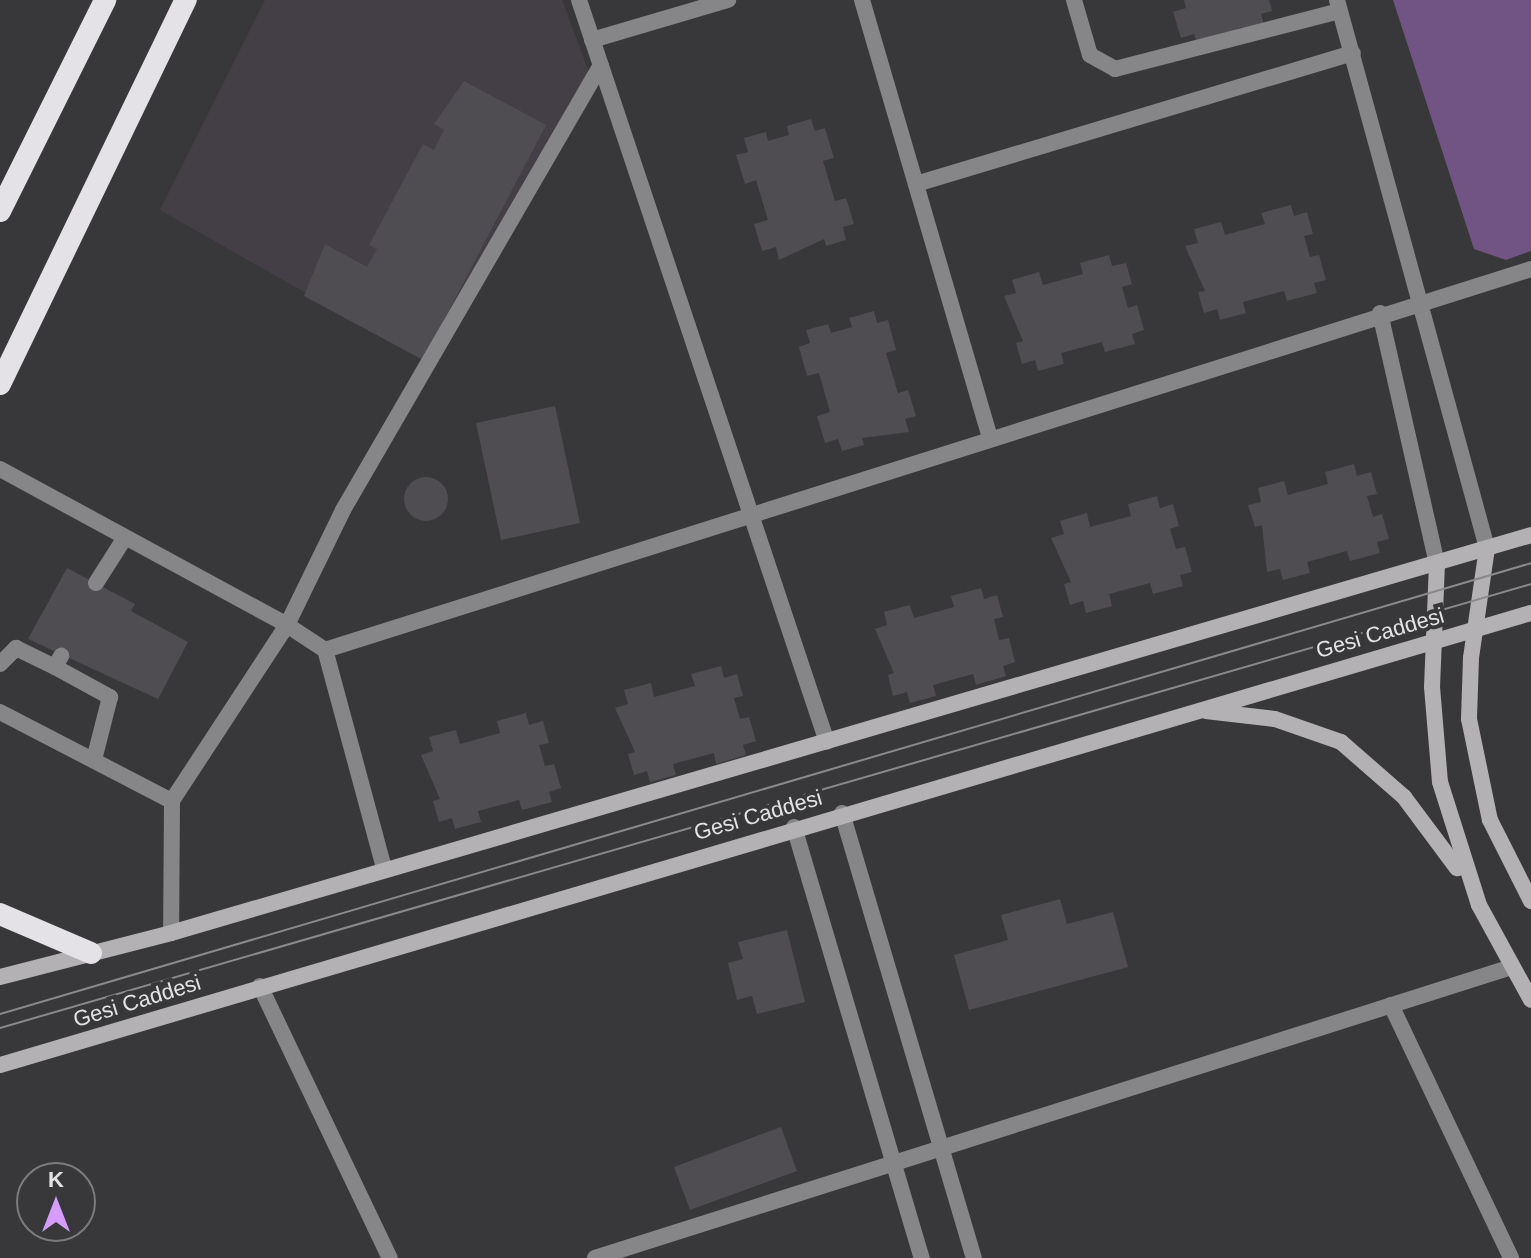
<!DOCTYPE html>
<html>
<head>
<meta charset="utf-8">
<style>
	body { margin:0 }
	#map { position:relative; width:1531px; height:1258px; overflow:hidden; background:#38373a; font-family:Arial,sans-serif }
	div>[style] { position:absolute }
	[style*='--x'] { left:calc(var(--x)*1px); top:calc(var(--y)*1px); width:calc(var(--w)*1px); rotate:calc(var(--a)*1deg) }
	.built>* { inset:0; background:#443f47 }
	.green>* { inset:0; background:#715484 }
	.building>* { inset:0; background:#4f4d51 }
	.round { border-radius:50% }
	.service>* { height:16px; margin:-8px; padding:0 8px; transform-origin:8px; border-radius:8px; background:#868587 }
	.minor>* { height:16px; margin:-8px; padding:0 8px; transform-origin:8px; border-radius:8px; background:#868587 }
	.secondary>* { height:16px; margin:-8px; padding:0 8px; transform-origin:8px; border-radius:8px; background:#b3b1b4 }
	.trunk>* { height:22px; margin:-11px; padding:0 11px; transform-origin:11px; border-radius:11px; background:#e4e2e6 }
	.tram>* { height:2px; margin:-1px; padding:0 1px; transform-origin:1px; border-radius:1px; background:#8a898c }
	span { translate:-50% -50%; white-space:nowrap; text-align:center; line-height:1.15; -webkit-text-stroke:8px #38373a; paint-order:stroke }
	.street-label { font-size:22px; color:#e3e2e4 }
	.north { position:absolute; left:16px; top:1162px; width:80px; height:80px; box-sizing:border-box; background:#38373a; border:2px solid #7c7b7e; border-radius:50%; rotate:0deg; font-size:22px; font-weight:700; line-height:32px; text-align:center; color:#e3e2e4 }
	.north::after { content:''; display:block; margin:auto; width:28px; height:36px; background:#d59cfb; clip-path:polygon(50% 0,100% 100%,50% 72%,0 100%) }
</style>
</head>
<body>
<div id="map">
	<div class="built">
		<i style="clip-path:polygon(265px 0,562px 0,592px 80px,423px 360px,160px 210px)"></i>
	</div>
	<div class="green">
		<i style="clip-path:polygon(1393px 0,1531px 0,1531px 251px,1506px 260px,1474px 249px)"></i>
	</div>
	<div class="building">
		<i style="clip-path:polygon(1184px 0,1269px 0,1272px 11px,1261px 14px,1265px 28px,1244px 34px,1242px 27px,1198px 47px,1194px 34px,1181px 38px,1173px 12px,1186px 8px)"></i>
		<i style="clip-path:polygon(464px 81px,546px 125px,423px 360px,304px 296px,325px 244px,367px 267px,377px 249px,369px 245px,423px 144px,434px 150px,444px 130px,434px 124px)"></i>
		<i style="clip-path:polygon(811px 119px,815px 131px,825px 128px,834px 158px,823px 161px,835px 201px,846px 198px,854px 224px,843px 227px,846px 240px,826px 246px,824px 239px,779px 260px,776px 247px,762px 251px,754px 224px,768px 220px,756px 180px,745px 184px,736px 155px,748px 152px,744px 138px,766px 132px,768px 141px,789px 135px,787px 126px)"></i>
		<i style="clip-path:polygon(1291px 205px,1294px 216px,1307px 212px,1313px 234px,1304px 236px,1310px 257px,1319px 255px,1326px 280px,1314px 283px,1317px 293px,1287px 301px,1284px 291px,1243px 302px,1246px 313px,1220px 320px,1217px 309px,1204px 313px,1198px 292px,1205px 291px,1185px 246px,1198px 243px,1194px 229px,1221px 222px,1225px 235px,1265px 224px,1261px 213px)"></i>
		<i style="clip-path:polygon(1109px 255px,1112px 266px,1126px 263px,1132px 284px,1122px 287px,1128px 308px,1137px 305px,1144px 330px,1132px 334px,1135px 344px,1105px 352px,1102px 342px,1061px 353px,1064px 364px,1038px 371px,1035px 360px,1022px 364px,1016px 343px,1023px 341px,1004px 296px,1016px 293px,1012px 280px,1039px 272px,1043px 285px,1083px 274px,1080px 263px)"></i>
		<i style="clip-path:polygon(874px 311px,877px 323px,888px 320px,896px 350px,886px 353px,898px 393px,908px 390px,916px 416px,905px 419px,909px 432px,862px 438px,864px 445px,842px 451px,838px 439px,825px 443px,817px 416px,830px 412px,819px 373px,807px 376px,799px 347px,810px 343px,806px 330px,828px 324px,831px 333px,852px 327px,849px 318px)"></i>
		<i style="clip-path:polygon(555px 406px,580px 523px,501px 540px,476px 423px)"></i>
		<i style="clip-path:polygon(1354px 464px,1357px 476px,1371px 472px,1377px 494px,1367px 496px,1373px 517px,1382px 514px,1389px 539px,1377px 542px,1380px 553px,1350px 561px,1347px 551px,1307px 562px,1310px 573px,1283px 580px,1280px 569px,1267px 572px,1262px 525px,1255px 527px,1248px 505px,1261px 502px,1258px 488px,1284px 481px,1288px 495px,1328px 484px,1325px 472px)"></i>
		<i class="round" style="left:404px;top:477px;width:44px;height:44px"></i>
		<i style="clip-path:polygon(1157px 496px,1160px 508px,1173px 504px,1179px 526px,1170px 529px,1176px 549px,1185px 547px,1192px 572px,1180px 575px,1183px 586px,1153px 594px,1150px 583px,1109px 594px,1112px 606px,1086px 613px,1083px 601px,1070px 605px,1064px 584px,1071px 582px,1051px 538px,1064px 534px,1060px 521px,1087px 513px,1090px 527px,1131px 516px,1128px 504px)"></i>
		<i style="clip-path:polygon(67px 568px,135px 604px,131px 611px,188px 642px,158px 699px,28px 639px)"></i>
		<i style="clip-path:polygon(981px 588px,984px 599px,997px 595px,1003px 617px,994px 619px,999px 640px,1009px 638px,1015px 662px,1003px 666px,1006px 676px,976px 685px,973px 674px,933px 685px,936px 696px,910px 703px,907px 692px,893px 696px,888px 675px,894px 673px,875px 629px,887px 625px,884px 612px,910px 605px,914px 618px,954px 607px,951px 596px)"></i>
		<i style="clip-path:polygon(721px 666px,724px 678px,737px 674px,743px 696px,734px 698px,740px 719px,749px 717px,756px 741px,743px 745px,746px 755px,716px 764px,714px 753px,673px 764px,676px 775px,650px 782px,647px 771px,634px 775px,628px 754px,635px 752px,615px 708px,628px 704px,624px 690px,651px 683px,654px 697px,695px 686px,691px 674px)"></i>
		<i style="clip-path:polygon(526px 713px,529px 725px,543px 721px,549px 743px,539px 745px,545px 766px,554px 764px,561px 788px,549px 792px,552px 802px,522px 810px,519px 800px,478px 811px,481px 822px,455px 829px,452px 818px,439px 822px,433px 801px,440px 799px,421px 755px,433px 751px,429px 737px,456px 730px,460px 744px,500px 733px,497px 721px)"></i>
		<i style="clip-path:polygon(1060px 899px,1067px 924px,1113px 912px,1128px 967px,969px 1010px,954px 955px,1008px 940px,1001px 915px)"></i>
		<i style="clip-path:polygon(787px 930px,805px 1002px,757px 1014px,752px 996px,737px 1000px,728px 963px,743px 959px,738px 942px)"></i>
		<i style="clip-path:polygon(781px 1127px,797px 1171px,690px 1210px,674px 1167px)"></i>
	</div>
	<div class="service">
		<i style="--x:96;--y:583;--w:52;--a:-57.5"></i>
		<i style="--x:0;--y:664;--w:23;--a:-45"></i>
		<i style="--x:16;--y:648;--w:43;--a:26"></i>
		<i style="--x:55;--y:667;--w:13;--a:-61"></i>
		<i style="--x:55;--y:667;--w:63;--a:28.6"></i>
		<i style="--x:110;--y:697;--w:65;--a:104.3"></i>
		<i style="--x:0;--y:712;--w:194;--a:27.4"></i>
	</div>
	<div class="minor">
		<i style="--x:579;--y:0;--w:782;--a:71.52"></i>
		<i style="--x:862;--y:0;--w:456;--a:73.7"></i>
		<i style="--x:1074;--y:0;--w:57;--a:73.8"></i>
		<i style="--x:1090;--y:55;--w:29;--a:29"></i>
		<i style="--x:1115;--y:69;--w:232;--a:-14.5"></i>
		<i style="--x:1337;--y:0;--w:568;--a:74.69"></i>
		<i style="--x:592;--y:40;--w:142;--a:-16.4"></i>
		<i style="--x:916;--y:184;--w:456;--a:-16.7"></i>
		<i style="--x:1380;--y:313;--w:256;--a:77.2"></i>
		<i style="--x:0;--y:469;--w:327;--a:28.5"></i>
		<i style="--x:287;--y:625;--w:210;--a:123.2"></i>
		<i style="--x:172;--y:801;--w:132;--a:90.4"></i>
		<i style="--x:325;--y:650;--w:1265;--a:-17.53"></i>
		<i style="--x:842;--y:813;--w:464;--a:73.5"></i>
		<i style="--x:794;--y:827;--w:450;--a:73.5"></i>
		<i style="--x:384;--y:868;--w:226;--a:-105.1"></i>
		<i style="--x:325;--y:650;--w:45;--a:-146.7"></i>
		<i style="--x:287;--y:625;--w:128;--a:-64"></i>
		<i style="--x:343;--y:510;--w:514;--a:-59.9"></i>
		<i style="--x:260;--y:986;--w:301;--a:64.5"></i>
		<i style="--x:1391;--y:1005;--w:280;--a:64.6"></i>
		<i style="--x:595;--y:1258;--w:962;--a:-17.61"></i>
	</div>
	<div class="secondary">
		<i style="--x:1487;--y:548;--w:111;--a:98.3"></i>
		<i style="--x:1471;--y:658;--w:61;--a:91.9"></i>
		<i style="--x:1469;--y:719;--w:103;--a:78.3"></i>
		<i style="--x:1490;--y:820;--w:91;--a:63.2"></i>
		<i style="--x:1437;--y:563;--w:124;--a:92.3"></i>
		<i style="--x:1432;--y:687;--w:95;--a:85.2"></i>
		<i style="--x:1440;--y:782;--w:129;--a:72.4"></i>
		<i style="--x:1479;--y:905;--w:108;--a:61.3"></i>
		<i style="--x:1206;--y:711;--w:69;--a:6.6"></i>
		<i style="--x:1275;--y:719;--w:70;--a:19.2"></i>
		<i style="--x:1341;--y:742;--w:84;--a:41.1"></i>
		<i style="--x:1404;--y:797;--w:89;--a:53.3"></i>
		<i style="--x:0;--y:977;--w:177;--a:-14.4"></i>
		<i style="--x:171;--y:933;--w:1417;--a:-16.31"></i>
		<i style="--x:0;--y:1065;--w:1596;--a:-16.45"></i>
	</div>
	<div class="trunk">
		<i style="--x:0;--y:211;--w:236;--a:-63.5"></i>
		<i style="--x:0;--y:384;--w:427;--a:-64.2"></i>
		<i style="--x:0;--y:914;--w:99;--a:23.2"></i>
	</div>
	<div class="tram">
		<i style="--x:0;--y:1014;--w:1596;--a:-16.41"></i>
		<i style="--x:0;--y:1028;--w:1594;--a:-16.17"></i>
	</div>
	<div class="street-label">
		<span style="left:1380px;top:633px;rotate:-16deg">Gesi Caddesi</span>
		<span style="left:758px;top:815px;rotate:-16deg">Gesi Caddesi</span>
		<span style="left:137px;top:1001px;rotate:-17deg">Gesi Caddesi</span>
	</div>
	<div class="north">K</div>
</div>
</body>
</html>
